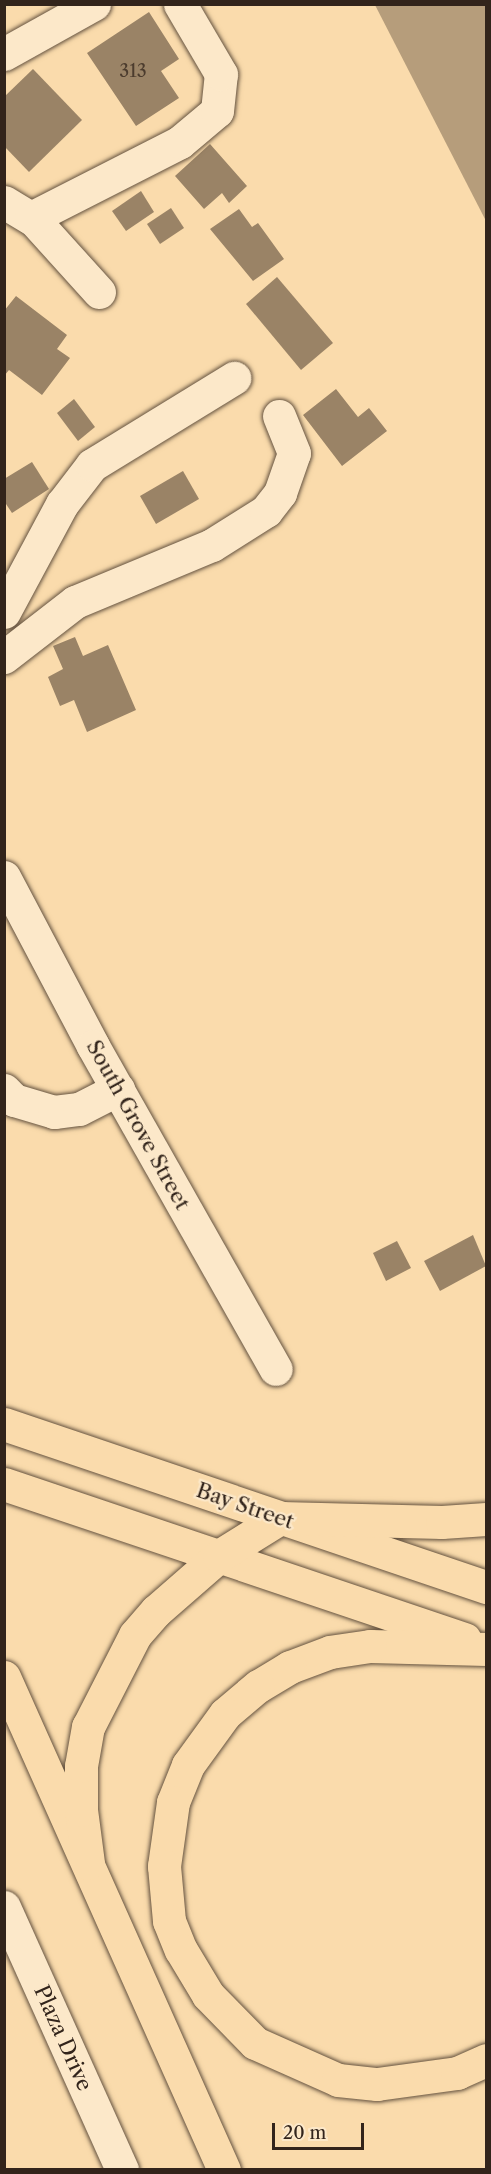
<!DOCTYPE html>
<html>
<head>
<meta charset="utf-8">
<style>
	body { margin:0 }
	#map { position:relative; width:491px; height:2174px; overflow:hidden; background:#fadbac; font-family:"Libre Caslon Text",serif }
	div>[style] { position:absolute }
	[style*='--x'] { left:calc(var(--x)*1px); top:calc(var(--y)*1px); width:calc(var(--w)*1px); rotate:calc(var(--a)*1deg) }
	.water>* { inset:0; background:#b69d7b }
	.building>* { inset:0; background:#9a8366 }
	.roads { filter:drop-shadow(0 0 2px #64523f) drop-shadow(0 0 2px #64523f) }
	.minor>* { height:33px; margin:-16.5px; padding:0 16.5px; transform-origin:16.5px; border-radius:16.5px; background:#fce8c9 }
	.major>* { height:33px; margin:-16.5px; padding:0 16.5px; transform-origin:16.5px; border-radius:16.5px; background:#fadbac }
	span { translate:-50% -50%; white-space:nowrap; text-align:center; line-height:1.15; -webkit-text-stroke:4.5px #fce8c9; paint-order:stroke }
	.number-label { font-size:18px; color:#4c3c2e }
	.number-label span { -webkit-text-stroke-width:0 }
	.street-label { font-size:21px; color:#32241b }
	.frame { position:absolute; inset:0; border:6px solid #32241b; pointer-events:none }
	.scale { position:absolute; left:272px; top:2123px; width:92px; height:27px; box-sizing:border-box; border:3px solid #32241b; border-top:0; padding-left:8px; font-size:18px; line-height:21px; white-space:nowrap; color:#32241b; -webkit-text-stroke:4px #fce8c9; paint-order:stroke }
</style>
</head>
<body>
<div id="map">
	<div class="water">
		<i style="clip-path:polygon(375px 5px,486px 5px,486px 221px)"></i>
	</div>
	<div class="building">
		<i style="clip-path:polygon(149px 12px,179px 59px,161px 71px,179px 98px,136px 126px,87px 53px)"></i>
		<i style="clip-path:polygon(33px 69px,82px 120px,29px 172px,4px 146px,4px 97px)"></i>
		<i style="clip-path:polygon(210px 144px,247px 186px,229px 203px,222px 193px,204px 209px,175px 176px)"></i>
		<i style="clip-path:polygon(141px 191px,154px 212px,126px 231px,112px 211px)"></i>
		<i style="clip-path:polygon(171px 208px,184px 228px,160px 244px,147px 224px)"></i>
		<i style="clip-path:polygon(239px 209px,252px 227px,258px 223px,284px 259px,253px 281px,210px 229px)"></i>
		<i style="clip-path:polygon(277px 277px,333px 343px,301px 370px,246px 304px)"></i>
		<i style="clip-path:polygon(16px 296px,67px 335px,57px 349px,70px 358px,42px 395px,9px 370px,4px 376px,4px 311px)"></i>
		<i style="clip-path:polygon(336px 389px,358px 417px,369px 408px,387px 431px,342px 466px,303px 415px)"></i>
		<i style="clip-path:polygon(74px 399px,95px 427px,78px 441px,57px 413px)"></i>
		<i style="clip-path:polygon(32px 462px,49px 489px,12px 513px,4px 501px,4px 479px)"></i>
		<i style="clip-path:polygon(183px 471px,199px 499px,156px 524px,140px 496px)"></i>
		<i style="clip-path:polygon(75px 637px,83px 656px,108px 645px,136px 710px,87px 732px,74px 700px,60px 706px,48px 677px,63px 669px,53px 646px)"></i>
		<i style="clip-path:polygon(473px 1235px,486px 1266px,440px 1291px,424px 1261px)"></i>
		<i style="clip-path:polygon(397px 1241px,411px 1268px,386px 1281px,373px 1253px)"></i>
	</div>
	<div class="roads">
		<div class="minor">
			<i style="--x:4;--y:54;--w:103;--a:-29.1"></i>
			<i style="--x:4;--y:202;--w:35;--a:31"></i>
			<i style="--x:34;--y:220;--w:97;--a:47.9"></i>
			<i style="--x:31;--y:218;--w:167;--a:-27"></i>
			<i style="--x:180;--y:142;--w:48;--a:-40"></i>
			<i style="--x:217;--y:111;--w:37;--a:-84"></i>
			<i style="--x:221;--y:74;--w:81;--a:-120.4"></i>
			<i style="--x:4;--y:612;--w:123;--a:-61.8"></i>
			<i style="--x:62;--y:504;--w:49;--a:-52.4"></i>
			<i style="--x:92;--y:465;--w:167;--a:-31.5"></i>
			<i style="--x:4;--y:657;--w:90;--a:-37.8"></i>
			<i style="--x:75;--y:602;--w:148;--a:-22.6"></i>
			<i style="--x:212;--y:545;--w:64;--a:-32.2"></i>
			<i style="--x:266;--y:511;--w:23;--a:-52"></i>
			<i style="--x:280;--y:493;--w:42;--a:-70.7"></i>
			<i style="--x:294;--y:453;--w:40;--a:-112"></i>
			<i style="--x:4;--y:877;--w:191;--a:62.2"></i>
			<i style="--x:93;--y:1046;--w:371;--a:60.5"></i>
			<i style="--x:4;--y:1090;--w:14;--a:45"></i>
			<i style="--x:14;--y:1100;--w:42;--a:16.7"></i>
			<i style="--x:54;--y:1112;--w:25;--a:-7"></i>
			<i style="--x:79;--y:1109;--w:44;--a:-27.1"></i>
			<i style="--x:4;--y:1907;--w:288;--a:65.8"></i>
		</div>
		<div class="major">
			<i style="--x:4;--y:1424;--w:509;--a:18.68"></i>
			<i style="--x:4;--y:1484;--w:486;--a:18.6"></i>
			<i style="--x:486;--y:1649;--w:116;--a:-178.5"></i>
			<i style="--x:370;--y:1646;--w:40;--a:171.5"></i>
			<i style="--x:330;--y:1652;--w:43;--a:159.4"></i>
			<i style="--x:290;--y:1667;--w:37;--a:149"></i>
			<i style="--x:258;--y:1686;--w:43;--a:139.7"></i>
			<i style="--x:225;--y:1714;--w:63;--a:126"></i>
			<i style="--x:188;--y:1765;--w:40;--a:112"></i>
			<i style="--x:173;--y:1802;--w:65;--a:98"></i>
			<i style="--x:164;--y:1866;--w:55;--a:84.8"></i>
			<i style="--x:169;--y:1921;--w:31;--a:68"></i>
			<i style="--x:181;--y:1950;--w:52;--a:59"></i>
			<i style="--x:208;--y:1995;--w:67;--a:45.6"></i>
			<i style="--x:255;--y:2043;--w:91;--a:24"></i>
			<i style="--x:338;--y:2080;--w:39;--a:6"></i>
			<i style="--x:377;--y:2084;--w:81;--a:-7.8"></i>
			<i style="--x:457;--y:2073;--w:32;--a:-24"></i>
			<i style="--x:4;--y:1677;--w:540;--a:65.95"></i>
			<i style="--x:88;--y:1863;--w:53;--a:-97.5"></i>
			<i style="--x:81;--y:1810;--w:44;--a:-90"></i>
			<i style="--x:81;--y:1766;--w:40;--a:-80"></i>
			<i style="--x:88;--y:1727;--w:103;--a:-62.9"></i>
			<i style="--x:135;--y:1635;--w:32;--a:-49"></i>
			<i style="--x:156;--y:1611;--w:84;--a:-41.1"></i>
			<i style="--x:219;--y:1556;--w:72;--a:-31.9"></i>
			<i style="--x:280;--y:1518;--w:162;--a:1.4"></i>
			<i style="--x:442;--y:1522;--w:44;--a:-3.9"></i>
		</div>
	</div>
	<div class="number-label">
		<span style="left:133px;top:71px">313</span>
	</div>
	<div class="street-label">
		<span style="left:138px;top:1125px;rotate:61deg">South Grove Street</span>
		<span style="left:245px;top:1506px;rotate:19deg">Bay Street</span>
		<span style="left:63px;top:2038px;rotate:66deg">Plaza Drive</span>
	</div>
	<div class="frame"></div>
	<div class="scale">20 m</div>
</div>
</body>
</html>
